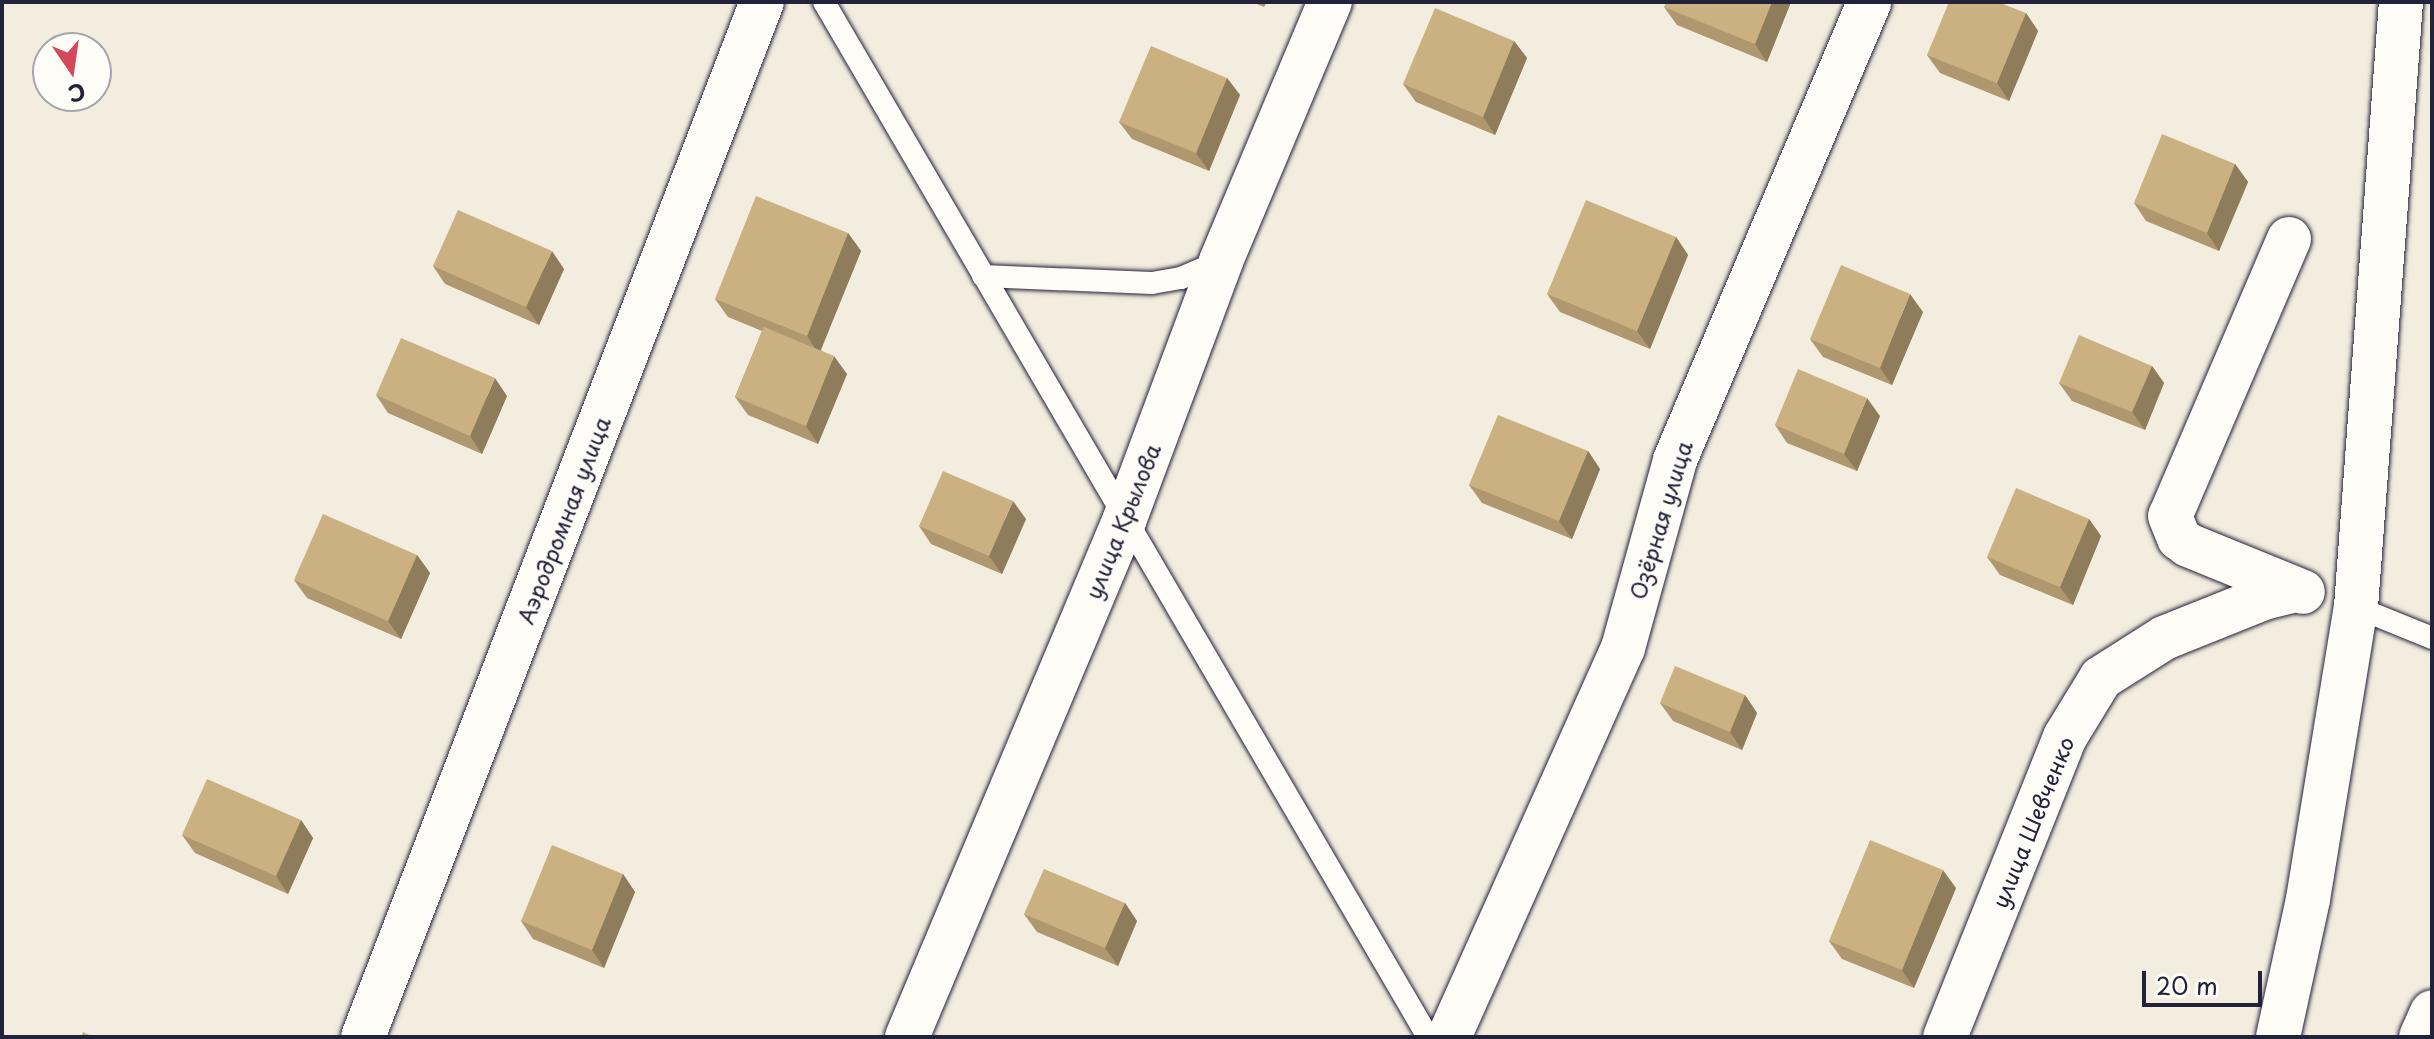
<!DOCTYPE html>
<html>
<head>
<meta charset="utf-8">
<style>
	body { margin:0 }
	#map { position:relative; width:2434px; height:1039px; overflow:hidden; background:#f3eddf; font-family:"Playpen Sans",sans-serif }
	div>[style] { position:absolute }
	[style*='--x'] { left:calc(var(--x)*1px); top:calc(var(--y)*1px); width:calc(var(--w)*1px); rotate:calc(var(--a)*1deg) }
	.roads { filter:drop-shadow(0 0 2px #22223b) drop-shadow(0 0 2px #22223b) }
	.service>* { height:22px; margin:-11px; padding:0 11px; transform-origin:11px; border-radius:11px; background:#fdfcf7 }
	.minor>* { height:44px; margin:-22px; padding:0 22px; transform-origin:22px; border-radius:22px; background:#fdfcf7 }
	.secondary>* { height:44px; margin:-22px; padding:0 22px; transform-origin:22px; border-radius:22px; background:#fdfcf7 }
	.wall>* { inset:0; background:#af986f }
	.shaded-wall>* { inset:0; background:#8e7c5a }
	.building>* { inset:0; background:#cbb181 }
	span { translate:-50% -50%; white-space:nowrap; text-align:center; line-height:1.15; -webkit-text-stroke:7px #fdfcf7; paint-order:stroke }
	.street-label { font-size:22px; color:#22223b }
	.frame { position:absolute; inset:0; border:4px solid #22223b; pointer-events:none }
	.north { position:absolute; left:32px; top:32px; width:80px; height:80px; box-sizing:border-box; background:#fdfcf7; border:2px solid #a5a5ac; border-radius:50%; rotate:167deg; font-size:22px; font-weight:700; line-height:32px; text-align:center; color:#22223b }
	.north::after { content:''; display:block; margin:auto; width:28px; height:36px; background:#d1495b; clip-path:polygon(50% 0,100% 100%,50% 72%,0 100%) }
	.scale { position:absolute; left:2142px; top:971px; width:120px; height:36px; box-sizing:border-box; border:4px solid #22223b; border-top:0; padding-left:10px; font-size:24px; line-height:28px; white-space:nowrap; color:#22223b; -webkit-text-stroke:6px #fdfcf7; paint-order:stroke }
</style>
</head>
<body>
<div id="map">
	<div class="roads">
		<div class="service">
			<i style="--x:824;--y:2;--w:1198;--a:59.73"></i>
			<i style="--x:983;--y:276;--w:169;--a:2.4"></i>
			<i style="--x:1152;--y:283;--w:29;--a:-10"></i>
			<i style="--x:1181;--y:278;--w:43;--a:-23"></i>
			<i style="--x:2356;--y:607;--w:82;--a:22.2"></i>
		</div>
		<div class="minor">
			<i style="--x:2289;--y:239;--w:301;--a:113.2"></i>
			<i style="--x:2170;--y:516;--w:24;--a:68"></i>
			<i style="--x:2179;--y:538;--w:11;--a:38"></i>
			<i style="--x:2188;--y:545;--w:124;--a:22.2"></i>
			<i style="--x:363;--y:1037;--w:1109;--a:-68.92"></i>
			<i style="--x:907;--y:1037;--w:560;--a:-67.19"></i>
			<i style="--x:1124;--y:521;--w:278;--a:-69.5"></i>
			<i style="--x:1221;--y:261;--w:281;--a:-67.2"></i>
			<i style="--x:1449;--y:1037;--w:426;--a:-65.9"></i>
			<i style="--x:1623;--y:648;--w:195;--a:-74.5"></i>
			<i style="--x:1675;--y:460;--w:497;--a:-67"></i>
			<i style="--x:1945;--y:1037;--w:323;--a:-68.2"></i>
			<i style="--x:2065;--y:737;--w:69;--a:-58.6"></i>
			<i style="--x:2101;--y:678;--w:75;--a:-32.4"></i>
			<i style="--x:2164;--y:638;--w:108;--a:-21.8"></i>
			<i style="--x:2264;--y:598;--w:33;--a:-14"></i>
			<i style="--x:2278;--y:1037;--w:141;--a:-77.7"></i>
			<i style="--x:2308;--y:899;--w:296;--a:-80.7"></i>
			<i style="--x:2356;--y:607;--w:607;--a:-85.75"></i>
		</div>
		<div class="secondary">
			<i style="--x:2421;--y:1037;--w:27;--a:-66"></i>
		</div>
	</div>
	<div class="wall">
		<i style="clip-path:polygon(1252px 2px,1267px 2px,1264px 7px)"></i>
		<i style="clip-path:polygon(1667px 2px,1791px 2px,1767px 62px,1677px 25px,1664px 7px)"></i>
		<i style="clip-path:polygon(2026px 13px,2038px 31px,2009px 101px,1940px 73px,1927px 55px)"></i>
		<i style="clip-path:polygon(1514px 41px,1527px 58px,1495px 135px,1416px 102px,1403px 84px)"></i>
		<i style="clip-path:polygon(1227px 78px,1240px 95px,1209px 171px,1132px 139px,1119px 122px)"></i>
		<i style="clip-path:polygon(2235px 164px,2248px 182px,2219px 251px,2146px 221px,2134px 203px)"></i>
		<i style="clip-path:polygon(848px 233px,861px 251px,821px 350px,847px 374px,818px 444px,748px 415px,735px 397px,762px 331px,728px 317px,715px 299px)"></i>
		<i style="clip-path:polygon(1676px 237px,1688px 255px,1650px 349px,1560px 312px,1547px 294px)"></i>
		<i style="clip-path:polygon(433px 266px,564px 269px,539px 325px,445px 284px)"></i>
		<i style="clip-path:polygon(1923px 312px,1892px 385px,1823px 357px,1810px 339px)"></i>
		<i style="clip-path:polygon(2152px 366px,2164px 383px,2145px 430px,2072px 401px,2059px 383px)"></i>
		<i style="clip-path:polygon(376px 395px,507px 396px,482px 454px,388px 413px)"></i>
		<i style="clip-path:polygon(1880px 416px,1857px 471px,1787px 443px,1775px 425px)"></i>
		<i style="clip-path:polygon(1588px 451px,1600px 469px,1572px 539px,1482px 503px,1469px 485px)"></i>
		<i style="clip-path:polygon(1026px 519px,1002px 574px,931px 544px,919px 526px)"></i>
		<i style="clip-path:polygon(2089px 519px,2101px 536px,2073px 605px,2000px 575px,1987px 557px)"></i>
		<i style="clip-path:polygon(417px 555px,430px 573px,401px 639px,307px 598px,294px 580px)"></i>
		<i style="clip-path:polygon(1745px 695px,1757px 713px,1742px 750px,1673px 721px,1660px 703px)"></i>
		<i style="clip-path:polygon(301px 820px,313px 838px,288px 894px,195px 853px,182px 835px)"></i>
		<i style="clip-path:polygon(623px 874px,635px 892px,604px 968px,533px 939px,521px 921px)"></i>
		<i style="clip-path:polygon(1956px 888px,1914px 988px,1842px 959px,1829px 941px)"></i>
		<i style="clip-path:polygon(1125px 903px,1137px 921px,1118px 966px,1037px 932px,1024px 914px)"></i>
	</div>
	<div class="shaded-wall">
		<i style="clip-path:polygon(1772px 2px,1791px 2px,1767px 62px,1755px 44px)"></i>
		<i style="clip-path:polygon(2026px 13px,2038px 31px,2009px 101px,1997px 83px)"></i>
		<i style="clip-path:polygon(1514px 41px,1527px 58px,1495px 135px,1483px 117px)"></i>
		<i style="clip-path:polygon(1227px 78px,1240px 95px,1209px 171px,1196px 153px)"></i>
		<i style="clip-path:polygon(2235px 164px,2248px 182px,2219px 251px,2207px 233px)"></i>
		<i style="clip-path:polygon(848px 233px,861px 251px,819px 354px,807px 336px)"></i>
		<i style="clip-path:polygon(1676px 237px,1688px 255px,1650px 349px,1637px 331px)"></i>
		<i style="clip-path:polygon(552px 251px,564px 269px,539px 325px,526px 307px)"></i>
		<i style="clip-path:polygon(1910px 294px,1923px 312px,1892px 385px,1880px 368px)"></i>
		<i style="clip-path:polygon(834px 356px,847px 374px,818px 444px,806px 426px)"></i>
		<i style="clip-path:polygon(2152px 366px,2164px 383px,2145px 430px,2132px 412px)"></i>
		<i style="clip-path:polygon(495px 378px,507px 396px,482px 454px,470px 436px)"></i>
		<i style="clip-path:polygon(1867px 398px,1880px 416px,1857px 471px,1844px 454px)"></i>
		<i style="clip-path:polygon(1588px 451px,1600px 469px,1572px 539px,1559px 521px)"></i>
		<i style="clip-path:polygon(1013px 501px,1026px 519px,1002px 574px,989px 556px)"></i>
		<i style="clip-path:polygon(2089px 519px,2101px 536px,2073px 605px,2060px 587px)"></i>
		<i style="clip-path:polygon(417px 555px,430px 573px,401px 639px,388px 621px)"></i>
		<i style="clip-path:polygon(1745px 695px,1757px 713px,1742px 750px,1730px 732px)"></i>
		<i style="clip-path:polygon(301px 820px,313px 838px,288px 894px,276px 876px)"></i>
		<i style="clip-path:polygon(1943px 870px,1956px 888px,1914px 988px,1902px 970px)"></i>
		<i style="clip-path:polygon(623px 874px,635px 892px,604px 968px,592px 950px)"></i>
		<i style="clip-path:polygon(1125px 903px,1137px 921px,1118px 966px,1105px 948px)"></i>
	</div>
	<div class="building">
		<i style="clip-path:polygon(1667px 2px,1772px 2px,1755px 44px,1664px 7px)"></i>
		<i style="clip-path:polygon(1949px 2px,1998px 2px,2026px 13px,1997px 83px,1927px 55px)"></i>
		<i style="clip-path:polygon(1435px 8px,1514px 41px,1483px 117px,1403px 84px)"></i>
		<i style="clip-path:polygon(1151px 46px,1227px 78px,1196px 153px,1119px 122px)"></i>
		<i style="clip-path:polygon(2162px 134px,2235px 164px,2207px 233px,2134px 203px)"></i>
		<i style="clip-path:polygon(756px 196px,848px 233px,807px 336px,715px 299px)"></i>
		<i style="clip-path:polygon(1586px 200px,1676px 237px,1637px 331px,1547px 294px)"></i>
		<i style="clip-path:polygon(458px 210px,552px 251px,526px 307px,433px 266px)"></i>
		<i style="clip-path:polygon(1841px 265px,1910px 294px,1880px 368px,1810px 339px)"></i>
		<i style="clip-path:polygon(764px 327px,834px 356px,806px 426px,735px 397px)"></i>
		<i style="clip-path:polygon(2079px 335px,2152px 366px,2132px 412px,2059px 383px)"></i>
		<i style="clip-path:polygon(401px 338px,495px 378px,470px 436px,376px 395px)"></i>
		<i style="clip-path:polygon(1798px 369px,1867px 398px,1844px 454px,1775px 425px)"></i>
		<i style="clip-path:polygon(1498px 415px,1588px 451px,1559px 521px,1469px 485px)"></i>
		<i style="clip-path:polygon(943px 471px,1013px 501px,989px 556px,919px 526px)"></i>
		<i style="clip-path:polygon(2016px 488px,2089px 519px,2060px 587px,1987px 557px)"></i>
		<i style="clip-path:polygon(323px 514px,417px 555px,388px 621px,294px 580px)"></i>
		<i style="clip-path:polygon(1675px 666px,1745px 695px,1730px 732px,1660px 703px)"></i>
		<i style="clip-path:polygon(207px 779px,301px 820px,276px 876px,182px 835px)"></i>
		<i style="clip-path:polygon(1870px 840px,1943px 870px,1902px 970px,1829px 941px)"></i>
		<i style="clip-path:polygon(552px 845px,623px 874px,592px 950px,521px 921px)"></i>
		<i style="clip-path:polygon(1044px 869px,1125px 903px,1105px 948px,1024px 914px)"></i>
		<i style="clip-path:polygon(83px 1032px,94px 1037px,81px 1037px)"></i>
	</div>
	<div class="street-label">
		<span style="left:563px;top:520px;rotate:-69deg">Аэродромная улица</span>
		<span style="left:1660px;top:520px;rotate:-73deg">Озёрная улица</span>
		<span style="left:1122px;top:521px;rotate:-68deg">улица Крылова</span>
		<span style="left:2032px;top:822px;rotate:-68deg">улица Шевченко</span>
	</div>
	<div class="frame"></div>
	<div class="north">С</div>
	<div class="scale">20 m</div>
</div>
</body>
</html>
